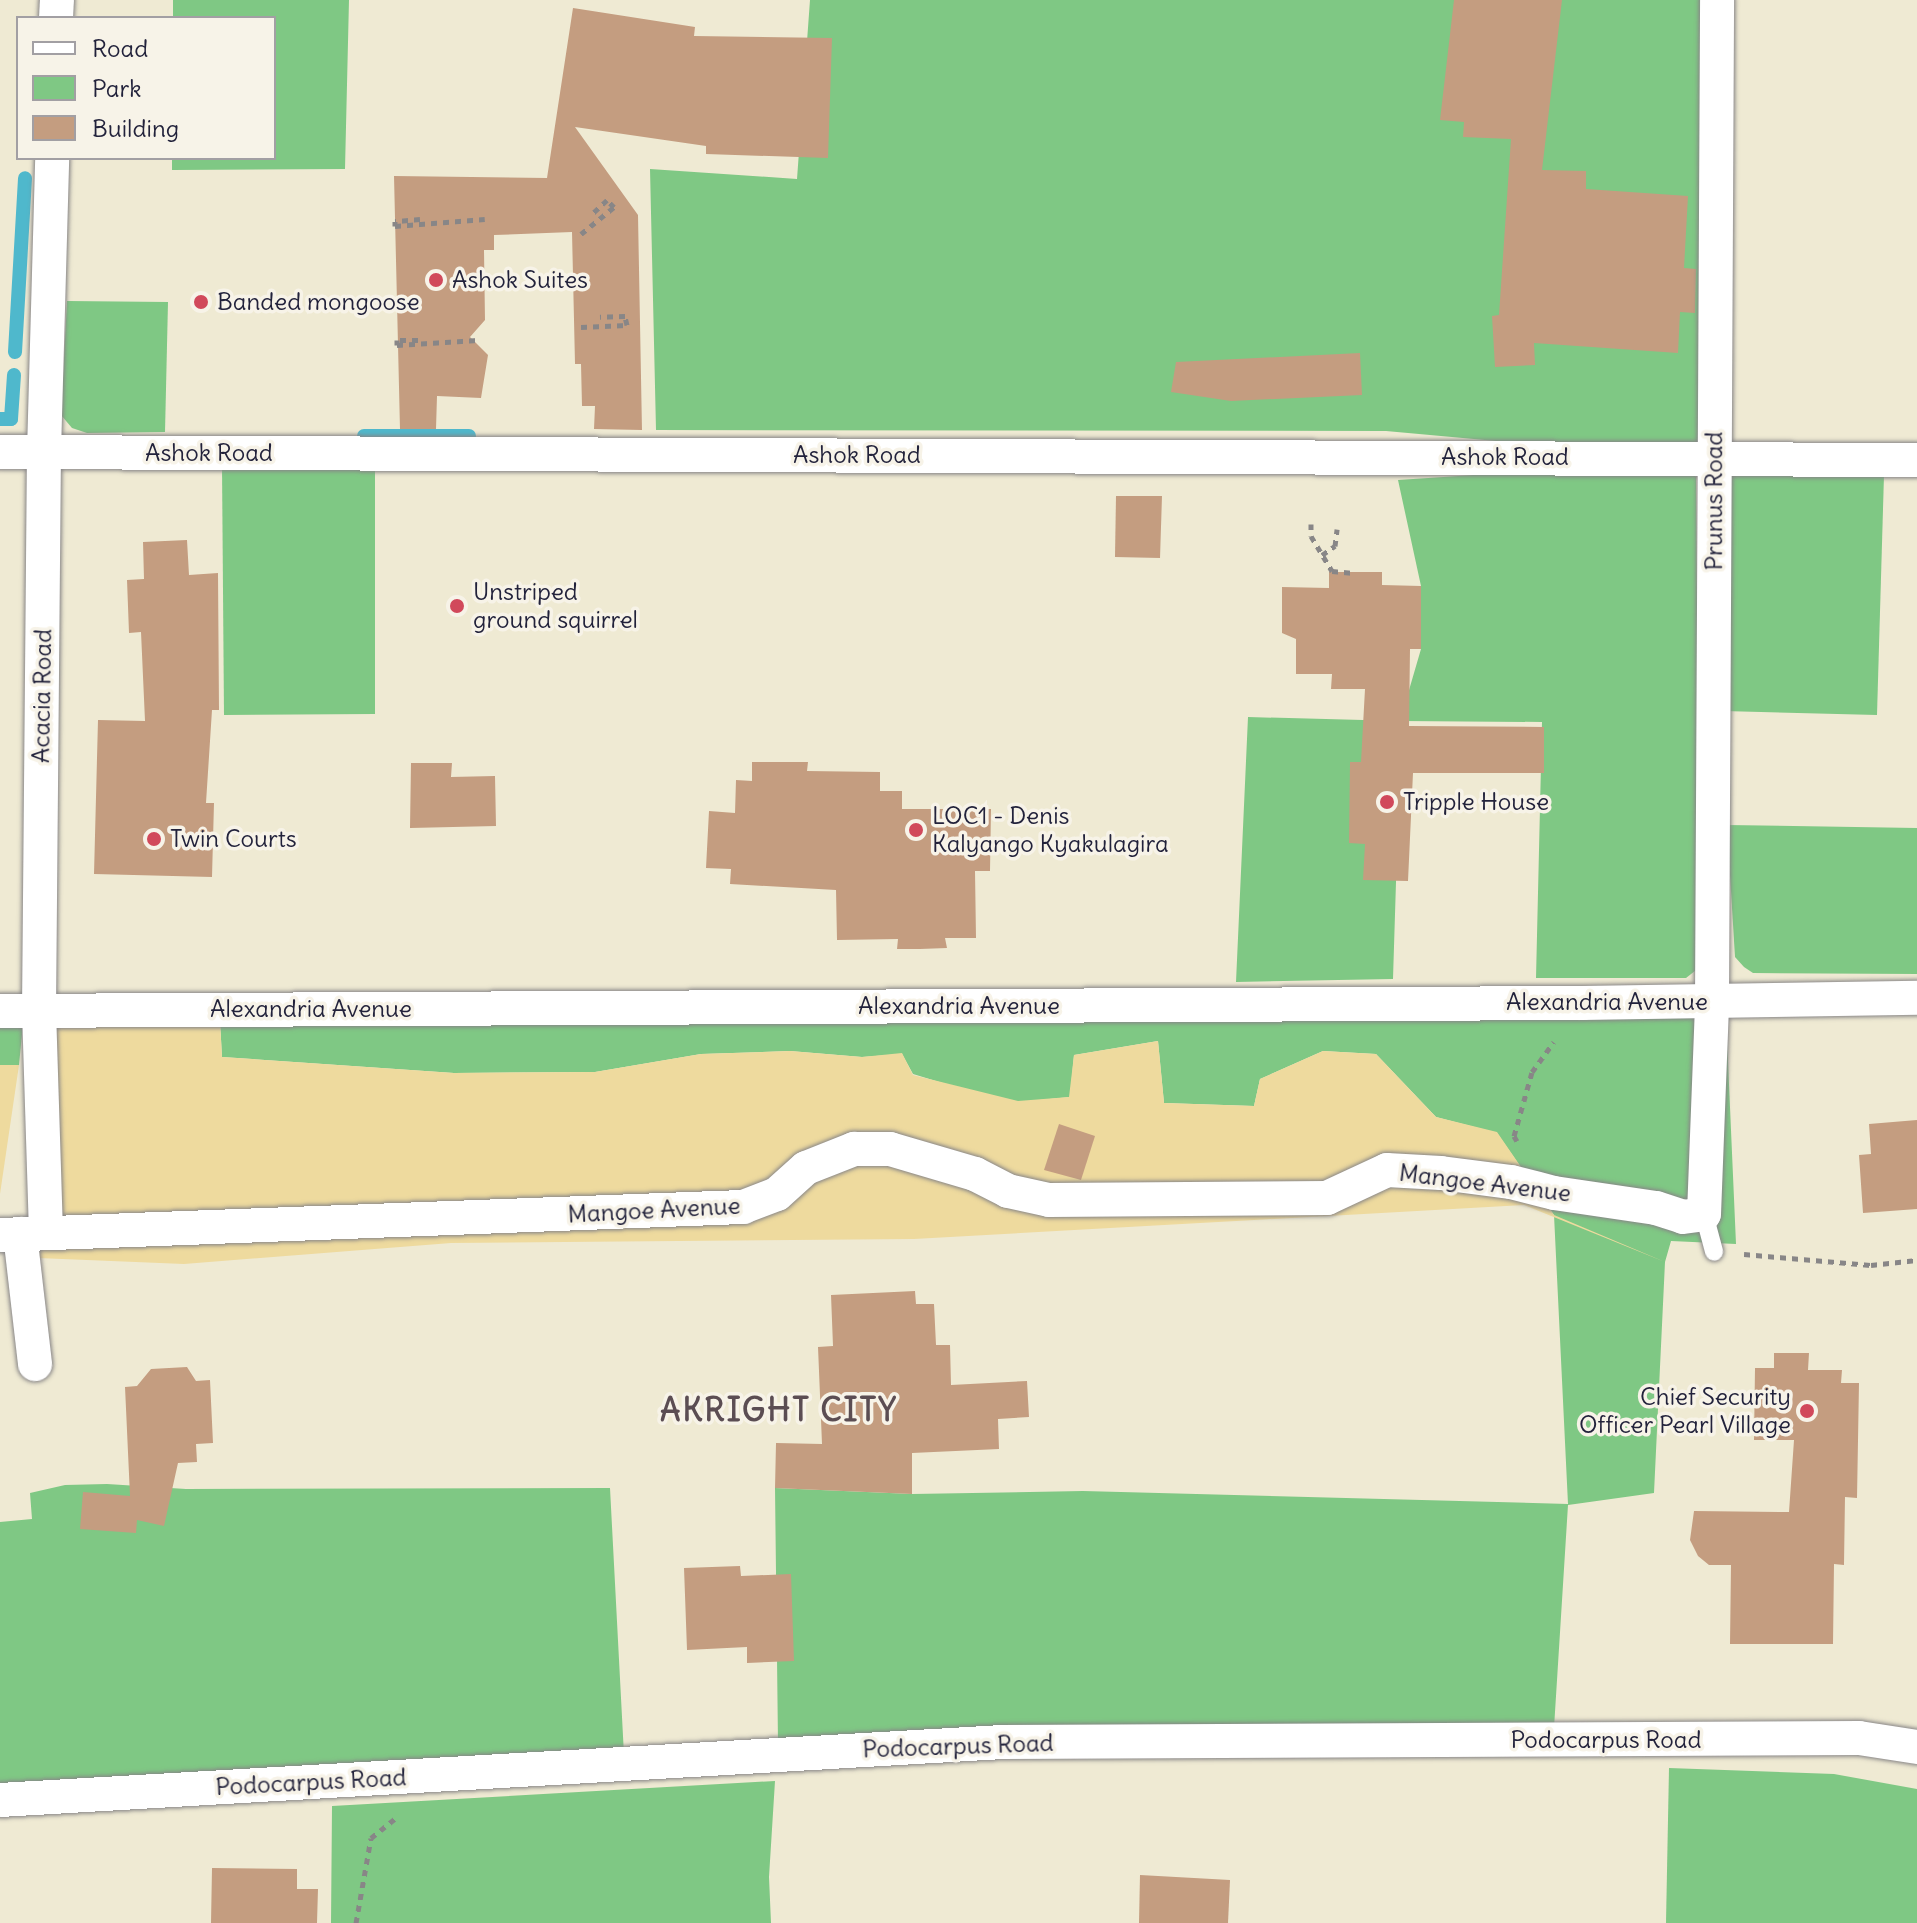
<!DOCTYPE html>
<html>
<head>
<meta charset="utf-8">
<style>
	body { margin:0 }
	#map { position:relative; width:1917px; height:1923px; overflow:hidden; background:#efead3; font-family:Delius,sans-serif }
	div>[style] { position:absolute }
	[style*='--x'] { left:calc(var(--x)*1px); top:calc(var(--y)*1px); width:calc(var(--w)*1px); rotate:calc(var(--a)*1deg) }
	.green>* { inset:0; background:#7fc884 }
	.sand>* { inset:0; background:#eeda9e }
	.stream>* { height:14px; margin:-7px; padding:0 7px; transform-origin:7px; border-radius:7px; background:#4fb8cc }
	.building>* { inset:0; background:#c49d80 }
	.path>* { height:5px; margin-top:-2.5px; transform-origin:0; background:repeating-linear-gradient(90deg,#888687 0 6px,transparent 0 12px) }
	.roads { filter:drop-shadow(0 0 2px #888687) drop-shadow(0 0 2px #888687) }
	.lane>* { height:18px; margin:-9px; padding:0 9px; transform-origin:9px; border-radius:9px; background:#fff }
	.street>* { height:34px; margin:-17px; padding:0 17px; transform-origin:17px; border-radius:17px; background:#fff }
	.dots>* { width:22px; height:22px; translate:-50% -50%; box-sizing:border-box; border:4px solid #f7f3e8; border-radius:50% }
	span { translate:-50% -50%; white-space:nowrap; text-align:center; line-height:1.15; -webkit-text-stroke:7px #f7f3e8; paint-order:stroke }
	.poi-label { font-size:24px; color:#22223b }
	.left { translate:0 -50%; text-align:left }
	.right { translate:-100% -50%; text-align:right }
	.street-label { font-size:24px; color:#22223b }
	.district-label { font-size:32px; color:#5b4d53; font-weight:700; letter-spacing:2px }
	.legend { position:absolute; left:16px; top:16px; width:260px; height:144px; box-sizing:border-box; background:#f7f3e8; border:2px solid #a29fa3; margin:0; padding:10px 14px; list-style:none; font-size:24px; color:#22223b }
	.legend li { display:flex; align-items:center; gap:16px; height:40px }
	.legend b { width:40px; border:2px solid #a29fa3 }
</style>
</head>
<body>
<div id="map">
	<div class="green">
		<i style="clip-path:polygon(173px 0,349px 0,345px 169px,172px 170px,172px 158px,274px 158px,274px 18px,173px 18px)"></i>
		<i style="clip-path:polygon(810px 0,1720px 0,1724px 462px,1386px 431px,656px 430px,650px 169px,797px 179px)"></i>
		<i style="clip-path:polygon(67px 301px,168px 302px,165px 432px,87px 433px,72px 428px,61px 415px)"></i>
		<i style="clip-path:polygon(222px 466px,375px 466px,375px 714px,224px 715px)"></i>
		<i style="clip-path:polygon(1729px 469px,1884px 475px,1877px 715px,1723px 711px)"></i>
		<i style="clip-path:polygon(1550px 470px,1690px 470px,1696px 477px,1700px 967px,1686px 978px,1536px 978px,1542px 722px,1401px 721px,1393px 979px,1236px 982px,1248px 717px,1400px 721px,1421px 649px,1421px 586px,1398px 480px)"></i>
		<i style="clip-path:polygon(1727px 825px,1917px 828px,1917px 974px,1753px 973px,1744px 967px,1735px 957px)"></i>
		<i style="clip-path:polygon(1726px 1016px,1736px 1244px,1671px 1241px,1665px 1262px,1654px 1493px,1568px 1505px,1554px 1728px,778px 1744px,775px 1488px,912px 1494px,1083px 1491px,1568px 1504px,1554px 1215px,1497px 1133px,1436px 1117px,1376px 1054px,1323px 1051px,1260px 1079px,1254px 1106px,1164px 1103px,1158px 1041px,1074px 1055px,1070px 1097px,1008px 1103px,913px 1074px,902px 1054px,862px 1057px,790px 1051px,701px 1054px,595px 1072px,454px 1073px,222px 1057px,220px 1021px)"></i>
		<i style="clip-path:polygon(0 1024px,23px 1024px,19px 1065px,0 1065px)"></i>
		<i style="clip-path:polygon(107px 1484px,186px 1489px,610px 1488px,624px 1755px,0 1795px,0 1522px,32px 1519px,30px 1493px,65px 1485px)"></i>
		<i style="clip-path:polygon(1669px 1768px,1834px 1774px,1917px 1789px,1917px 1923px,1666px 1923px)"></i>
		<i style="clip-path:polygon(775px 1781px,769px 1877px,771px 1923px,331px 1923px,332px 1806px)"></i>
	</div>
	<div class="sand">
		<i style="clip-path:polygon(220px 1021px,222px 1057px,454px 1073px,595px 1072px,701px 1054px,790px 1051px,862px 1057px,902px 1053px,913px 1075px,1018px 1101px,1069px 1097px,1074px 1055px,1158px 1041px,1164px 1103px,1254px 1106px,1260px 1079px,1323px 1051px,1376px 1054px,1436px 1117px,1497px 1132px,1554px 1215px,1665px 1262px,1524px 1205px,914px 1239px,451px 1243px,184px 1264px,38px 1258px,48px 1022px)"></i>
		<i style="clip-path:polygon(0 1065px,19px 1065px,0 1194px)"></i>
	</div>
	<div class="stream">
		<i style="--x:15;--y:352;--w:174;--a:-86.7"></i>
		<i style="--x:0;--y:419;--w:11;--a:0"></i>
		<i style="--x:11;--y:419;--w:44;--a:-86.1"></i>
		<i style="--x:364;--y:436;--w:105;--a:0"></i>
	</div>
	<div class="building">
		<i style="clip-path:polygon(1454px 0,1562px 0,1542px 170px,1586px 171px,1586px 189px,1688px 196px,1684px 268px,1696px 269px,1695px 313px,1680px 312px,1678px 353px,1534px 343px,1535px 365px,1495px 367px,1492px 316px,1499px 315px,1511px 139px,1463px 137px,1464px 122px,1440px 120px)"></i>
		<i style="clip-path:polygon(573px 8px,695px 27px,694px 36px,832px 38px,828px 158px,706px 154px,706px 146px,575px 127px,638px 215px,642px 430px,594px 429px,595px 406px,582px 406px,581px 364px,575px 364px,572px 232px,494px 235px,494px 250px,484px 250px,485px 320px,470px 337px,488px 355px,481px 398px,437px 396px,436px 429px,400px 429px,394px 176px,547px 178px)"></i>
		<i style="clip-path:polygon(1360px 353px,1362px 395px,1231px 401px,1171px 392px,1176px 362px)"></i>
		<i style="clip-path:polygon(1116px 496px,1162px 496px,1160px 558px,1115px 557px)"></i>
		<i style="clip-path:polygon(187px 540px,189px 575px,218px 573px,219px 710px,212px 710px,206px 803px,214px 803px,212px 877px,94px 874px,98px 720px,145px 721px,141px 632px,129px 633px,127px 580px,144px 579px,143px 542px)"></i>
		<i style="clip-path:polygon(1329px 572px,1382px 572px,1382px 585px,1421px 586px,1421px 649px,1410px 649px,1409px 726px,1544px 727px,1544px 773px,1413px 773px,1408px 881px,1363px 880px,1365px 844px,1349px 843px,1350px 762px,1361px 762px,1365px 689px,1331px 689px,1332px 674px,1296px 674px,1296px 639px,1282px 633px,1282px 587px,1329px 588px)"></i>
		<i style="clip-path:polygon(752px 762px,808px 762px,807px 771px,880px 772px,880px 791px,902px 791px,902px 809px,991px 809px,990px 871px,975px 871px,976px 938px,945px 938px,947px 948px,920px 949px,897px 949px,898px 939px,837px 940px,836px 890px,730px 884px,731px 869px,706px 868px,709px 811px,735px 813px,736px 780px,752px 781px)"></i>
		<i style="clip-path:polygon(411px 763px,452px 763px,451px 777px,495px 776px,496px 826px,410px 828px)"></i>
		<i style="clip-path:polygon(1917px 1120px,1917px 1209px,1863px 1213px,1859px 1155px,1871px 1154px,1869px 1124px)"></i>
		<i style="clip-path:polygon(1059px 1124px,1095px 1136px,1081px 1180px,1044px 1170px)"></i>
		<i style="clip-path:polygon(915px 1291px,916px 1304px,934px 1304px,936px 1345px,950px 1345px,951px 1385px,1027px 1381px,1029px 1417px,998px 1419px,999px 1449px,912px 1453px,912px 1494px,775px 1488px,776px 1443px,822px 1444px,818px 1347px,833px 1346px,831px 1295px)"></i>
		<i style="clip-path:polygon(1774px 1353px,1809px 1353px,1808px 1370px,1842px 1370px,1841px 1383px,1859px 1383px,1857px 1498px,1845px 1497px,1844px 1565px,1834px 1564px,1833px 1644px,1730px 1644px,1731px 1565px,1709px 1565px,1698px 1556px,1690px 1540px,1694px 1511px,1789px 1512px,1794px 1440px,1754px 1440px,1755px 1368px,1774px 1368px)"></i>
		<i style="clip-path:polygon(187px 1367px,196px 1381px,210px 1380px,213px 1443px,196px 1444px,197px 1462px,178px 1463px,164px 1526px,137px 1520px,136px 1533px,80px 1529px,83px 1492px,130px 1496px,125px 1387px,137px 1386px,151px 1369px)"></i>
		<i style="clip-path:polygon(740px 1566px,741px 1576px,791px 1574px,794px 1661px,747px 1663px,747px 1647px,687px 1650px,684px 1568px)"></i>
		<i style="clip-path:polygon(212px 1868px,297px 1869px,297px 1889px,318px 1889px,317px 1923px,211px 1923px)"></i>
		<i style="clip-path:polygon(1140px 1875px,1230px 1880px,1228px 1923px,1139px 1923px)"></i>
	</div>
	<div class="path">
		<i style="--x:420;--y:219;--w:25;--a:175"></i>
		<i style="--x:395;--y:221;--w:5;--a:90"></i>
		<i style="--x:395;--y:226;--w:90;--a:-4.4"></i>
		<i style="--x:581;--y:234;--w:43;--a:-39.3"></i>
		<i style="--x:614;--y:207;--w:10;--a:-135"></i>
		<i style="--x:607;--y:200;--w:23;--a:137"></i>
		<i style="--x:581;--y:327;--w:46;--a:-2.5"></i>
		<i style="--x:627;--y:325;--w:9;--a:-103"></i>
		<i style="--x:625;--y:316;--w:25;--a:178"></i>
		<i style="--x:418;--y:340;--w:21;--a:180"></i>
		<i style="--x:397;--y:340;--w:5;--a:90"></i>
		<i style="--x:397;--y:345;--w:81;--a:-3.5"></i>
		<i style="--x:1311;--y:524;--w:12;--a:90"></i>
		<i style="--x:1311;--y:536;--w:41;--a:59"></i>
		<i style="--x:1332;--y:571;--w:22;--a:5"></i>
		<i style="--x:1322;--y:555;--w:16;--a:-35"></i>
		<i style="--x:1335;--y:546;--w:17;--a:-83"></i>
		<i style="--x:1517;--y:1141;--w:6;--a:-121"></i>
		<i style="--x:1514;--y:1136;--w:66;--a:-74.3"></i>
		<i style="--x:1532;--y:1072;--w:37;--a:-54"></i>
		<i style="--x:1744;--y:1254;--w:127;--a:5"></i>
		<i style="--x:1871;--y:1265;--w:46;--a:-6.2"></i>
		<i style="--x:356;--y:1923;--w:86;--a:-80"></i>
		<i style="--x:371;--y:1838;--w:33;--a:-39"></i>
	</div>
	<div class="roads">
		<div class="lane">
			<i style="--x:1704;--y:1214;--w:39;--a:75"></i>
		</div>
		<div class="street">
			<i style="--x:56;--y:18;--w:18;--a:-87"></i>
			<i style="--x:0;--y:452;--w:1917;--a:0.24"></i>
			<i style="--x:0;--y:1011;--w:1583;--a:-0.29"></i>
			<i style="--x:1583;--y:1003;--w:334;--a:-0.9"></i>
			<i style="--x:46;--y:1233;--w:222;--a:-91.8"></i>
			<i style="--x:39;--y:1011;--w:559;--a:-89.49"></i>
			<i style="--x:44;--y:452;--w:294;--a:-88.4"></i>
			<i style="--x:20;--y:1234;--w:131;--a:83.4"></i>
			<i style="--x:0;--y:1235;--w:744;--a:-2.16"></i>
			<i style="--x:743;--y:1207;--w:36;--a:-21"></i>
			<i style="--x:777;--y:1194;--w:39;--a:-42"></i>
			<i style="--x:806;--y:1168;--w:52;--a:-21.6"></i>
			<i style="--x:854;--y:1149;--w:36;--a:0"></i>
			<i style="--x:890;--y:1149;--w:89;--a:16.4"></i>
			<i style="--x:975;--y:1174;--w:37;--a:27"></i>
			<i style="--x:1008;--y:1191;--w:42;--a:12.4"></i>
			<i style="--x:1049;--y:1200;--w:278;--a:-0.4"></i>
			<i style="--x:1327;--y:1198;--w:66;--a:-25"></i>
			<i style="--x:1387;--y:1170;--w:54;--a:3.2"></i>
			<i style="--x:1441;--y:1173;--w:71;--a:7.3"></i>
			<i style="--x:1511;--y:1182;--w:44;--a:14.3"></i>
			<i style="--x:1554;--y:1193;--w:103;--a:8.4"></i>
			<i style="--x:1656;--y:1208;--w:28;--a:18"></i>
			<i style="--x:1683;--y:1217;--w:21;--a:-8"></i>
			<i style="--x:1704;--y:1214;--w:212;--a:-87.8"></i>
			<i style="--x:1712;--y:1002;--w:1002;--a:-89.71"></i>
			<i style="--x:0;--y:1800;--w:1004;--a:-3.31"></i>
			<i style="--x:1002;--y:1742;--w:857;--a:-0.27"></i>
			<i style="--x:1859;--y:1738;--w:59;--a:8.8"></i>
		</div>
	</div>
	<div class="dots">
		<i style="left:436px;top:280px;background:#d1495b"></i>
		<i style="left:201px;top:302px;background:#d1495b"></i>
		<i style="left:457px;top:606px;background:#d1495b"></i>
		<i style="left:1387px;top:802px;background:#d1495b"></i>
		<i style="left:916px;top:830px;background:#d1495b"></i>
		<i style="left:154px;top:839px;background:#d1495b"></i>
		<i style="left:1807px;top:1411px;background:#d1495b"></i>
	</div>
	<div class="poi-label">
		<span class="left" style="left:452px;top:280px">Ashok Suites</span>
		<span class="left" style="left:217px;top:302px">Banded mongoose</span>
		<span class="left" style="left:473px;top:606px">Unstriped<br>ground squirrel</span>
		<span class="left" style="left:1403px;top:802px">Tripple House</span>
		<span class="left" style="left:932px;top:830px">LOC1 - Denis<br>Kalyango Kyakulagira</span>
		<span class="left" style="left:170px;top:839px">Twin Courts</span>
		<span class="right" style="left:1791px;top:1411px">Chief Security<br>Officer Pearl Village</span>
	</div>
	<div class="street-label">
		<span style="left:209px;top:453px">Ashok Road</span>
		<span style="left:857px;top:455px">Ashok Road</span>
		<span style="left:1505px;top:457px">Ashok Road</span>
		<span style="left:1714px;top:501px;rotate:-90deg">Prunus Road</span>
		<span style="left:42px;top:696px;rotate:-89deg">Acacia Road</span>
		<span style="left:1607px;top:1002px">Alexandria Avenue</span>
		<span style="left:959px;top:1006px">Alexandria Avenue</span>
		<span style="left:311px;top:1009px">Alexandria Avenue</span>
		<span style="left:1485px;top:1183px;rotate:7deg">Mangoe Avenue</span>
		<span style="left:654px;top:1210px;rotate:-3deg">Mangoe Avenue</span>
		<span style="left:1606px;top:1740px">Podocarpus Road</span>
		<span style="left:958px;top:1746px;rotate:-2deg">Podocarpus Road</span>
		<span style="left:311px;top:1782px;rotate:-3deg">Podocarpus Road</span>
	</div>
	<div class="district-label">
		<span style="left:779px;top:1410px">AKRIGHT CITY</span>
	</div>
	<ul class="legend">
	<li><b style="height:10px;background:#fff"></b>Road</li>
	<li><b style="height:22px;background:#7fc884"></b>Park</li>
	<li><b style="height:22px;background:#c49d80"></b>Building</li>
	</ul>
</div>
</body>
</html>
